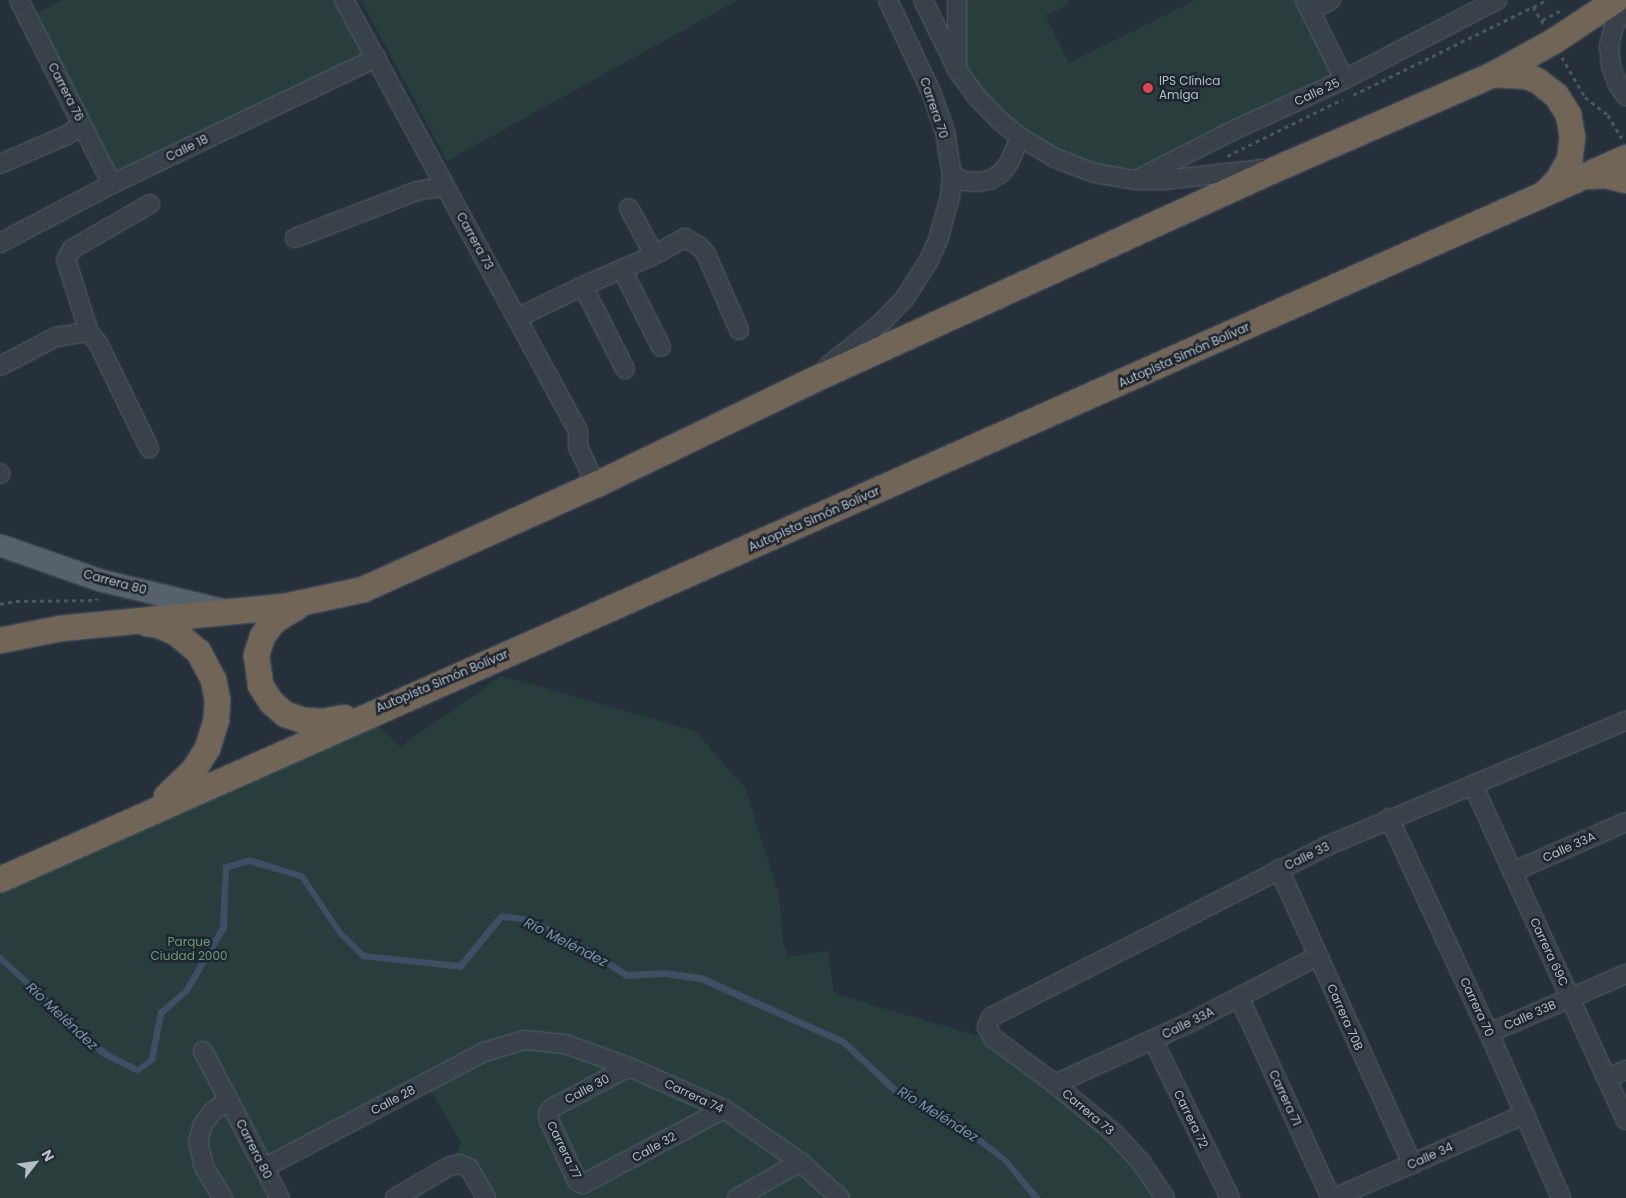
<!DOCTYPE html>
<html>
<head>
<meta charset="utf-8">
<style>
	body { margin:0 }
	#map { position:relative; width:1626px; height:1198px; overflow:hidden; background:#26303b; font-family:Poppins,sans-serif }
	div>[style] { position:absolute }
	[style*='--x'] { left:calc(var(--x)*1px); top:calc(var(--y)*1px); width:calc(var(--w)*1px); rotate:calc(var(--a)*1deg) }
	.green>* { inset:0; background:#293d3d }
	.water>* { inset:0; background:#3d4f63 }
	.path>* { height:2.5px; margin-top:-1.25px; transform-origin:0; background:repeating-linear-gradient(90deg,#475a5b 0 4px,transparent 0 8px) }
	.roads { filter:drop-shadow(0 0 1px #576069) drop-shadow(0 0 1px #576069) }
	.minor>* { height:18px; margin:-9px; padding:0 9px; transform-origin:9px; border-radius:9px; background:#39424b }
	.major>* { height:21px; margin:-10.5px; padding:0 10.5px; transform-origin:10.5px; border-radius:10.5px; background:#57616b }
	.highway>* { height:25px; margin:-12.5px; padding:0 12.5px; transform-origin:12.5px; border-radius:12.5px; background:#716557 }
	.dots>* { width:14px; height:14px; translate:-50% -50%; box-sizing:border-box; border:2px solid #1e2730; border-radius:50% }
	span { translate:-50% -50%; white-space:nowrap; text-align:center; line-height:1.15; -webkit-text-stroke:5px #1e2730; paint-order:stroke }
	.poi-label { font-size:12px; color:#b5bdc7 }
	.left { translate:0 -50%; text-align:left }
	.street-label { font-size:12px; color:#b5bdc7 }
	.park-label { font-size:12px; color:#6e9675 }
	.water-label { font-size:14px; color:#7890a8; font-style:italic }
	.north { position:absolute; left:10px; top:1138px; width:50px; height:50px; -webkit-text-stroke:4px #1e2730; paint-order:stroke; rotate:60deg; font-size:14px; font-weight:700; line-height:20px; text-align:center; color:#b5bdc7 }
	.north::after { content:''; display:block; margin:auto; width:18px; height:22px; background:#b5bdc7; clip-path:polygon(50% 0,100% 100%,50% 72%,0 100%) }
</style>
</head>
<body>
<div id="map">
	<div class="green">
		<i style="clip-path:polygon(63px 0,344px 0,376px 58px,112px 184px,28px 17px)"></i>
		<i style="clip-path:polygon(361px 0,738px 0,447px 161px)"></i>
		<i style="clip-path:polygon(957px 0,1067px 0,1069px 4px,1046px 16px,1069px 63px,1196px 0,1302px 0,1341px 81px,1136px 180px,1020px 137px,958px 71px)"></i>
		<i style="clip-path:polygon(501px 676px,695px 731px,745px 788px,779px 895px,783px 943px,788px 957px,828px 951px,834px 994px,996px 1041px,1055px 1084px,1165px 1198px,486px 1198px,455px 1156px,461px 1143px,434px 1096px,418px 1087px,264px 1168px,280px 1198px,0 1198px,0 879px,367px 714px,400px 747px)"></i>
	</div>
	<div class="water">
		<i style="clip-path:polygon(250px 857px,304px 874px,343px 932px,365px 953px,459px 963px,500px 913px,531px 917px,586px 946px,628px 972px,665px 970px,702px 975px,845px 1039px,900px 1090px,959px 1120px,1007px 1158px,1041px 1198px,1032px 1198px,1003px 1162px,955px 1126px,896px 1096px,842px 1045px,700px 982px,665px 977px,626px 979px,583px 951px,529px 923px,503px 920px,462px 970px,362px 959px,338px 935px,300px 879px,249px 864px,229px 870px,227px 929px,189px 993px,164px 1015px,155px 1061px,138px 1074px,103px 1057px,0 962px,0 954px,107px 1051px,138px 1067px,149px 1058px,158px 1011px,184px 989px,220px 927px,223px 865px)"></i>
	</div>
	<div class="path">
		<i style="--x:1542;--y:20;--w:20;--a:-27"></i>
		<i style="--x:1543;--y:24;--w:20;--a:-120"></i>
		<i style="--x:1533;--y:7;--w:16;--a:-27"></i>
		<i style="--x:1562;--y:57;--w:46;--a:60.1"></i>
		<i style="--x:1585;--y:97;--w:29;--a:38"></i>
		<i style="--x:1608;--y:115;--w:27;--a:59"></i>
		<i style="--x:1353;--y:95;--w:200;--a:-26.1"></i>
		<i style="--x:1227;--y:156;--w:129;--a:-26.2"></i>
		<i style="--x:0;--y:604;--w:16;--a:-11"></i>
		<i style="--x:16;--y:601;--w:80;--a:-0.7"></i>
		<i style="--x:96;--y:600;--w:2;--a:-63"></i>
	</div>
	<div class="roads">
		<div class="minor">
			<i style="--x:19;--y:0;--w:206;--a:63.2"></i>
			<i style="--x:344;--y:0;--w:490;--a:61.5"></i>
			<i style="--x:578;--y:431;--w:16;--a:90"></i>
			<i style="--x:578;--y:447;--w:41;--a:64.1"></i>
			<i style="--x:923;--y:0;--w:79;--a:63.8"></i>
			<i style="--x:958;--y:71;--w:31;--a:54"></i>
			<i style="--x:976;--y:96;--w:33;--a:46"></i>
			<i style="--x:999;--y:120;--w:27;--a:39"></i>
			<i style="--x:1020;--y:137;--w:41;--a:31"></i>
			<i style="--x:1055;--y:158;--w:42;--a:21"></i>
			<i style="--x:1094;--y:173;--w:43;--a:9.5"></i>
			<i style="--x:1136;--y:180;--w:28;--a:0"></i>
			<i style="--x:1164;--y:180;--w:99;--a:-6.4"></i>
			<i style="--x:957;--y:0;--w:66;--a:90"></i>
			<i style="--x:1305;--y:0;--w:88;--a:63.7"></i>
			<i style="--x:1626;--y:6;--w:23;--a:121"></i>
			<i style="--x:1614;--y:26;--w:21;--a:104"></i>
			<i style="--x:1609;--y:46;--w:20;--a:84"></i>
			<i style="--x:1611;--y:66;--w:20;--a:70"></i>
			<i style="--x:1618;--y:85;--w:14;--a:54"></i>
			<i style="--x:1310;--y:11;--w:24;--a:-28"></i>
			<i style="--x:0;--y:164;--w:73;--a:-23.4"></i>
			<i style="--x:67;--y:135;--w:18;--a:-34"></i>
			<i style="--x:952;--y:175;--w:13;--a:27"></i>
			<i style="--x:964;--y:181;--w:13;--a:4"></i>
			<i style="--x:977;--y:182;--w:13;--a:-9"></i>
			<i style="--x:990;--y:180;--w:13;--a:-32"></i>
			<i style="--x:1001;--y:173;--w:13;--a:-51"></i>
			<i style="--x:1009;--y:163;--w:28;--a:-67"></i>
			<i style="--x:1140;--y:178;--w:106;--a:-27.1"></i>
			<i style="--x:1234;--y:130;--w:118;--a:-24.6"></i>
			<i style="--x:1341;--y:81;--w:176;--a:-27.4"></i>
			<i style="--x:629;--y:208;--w:53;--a:62"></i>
			<i style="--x:295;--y:238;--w:131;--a:-21.1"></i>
			<i style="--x:417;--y:191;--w:28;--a:-10"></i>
			<i style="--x:0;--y:243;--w:127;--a:-27.8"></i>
			<i style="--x:112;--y:184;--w:293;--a:-25.5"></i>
			<i style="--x:622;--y:269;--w:87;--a:63.4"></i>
			<i style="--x:583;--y:286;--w:93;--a:63.2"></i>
			<i style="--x:517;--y:318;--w:73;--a:-25.9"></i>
			<i style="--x:583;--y:286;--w:77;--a:-23.6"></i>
			<i style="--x:654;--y:255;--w:35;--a:-29"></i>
			<i style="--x:685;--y:238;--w:16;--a:30"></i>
			<i style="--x:699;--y:246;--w:11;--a:49"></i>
			<i style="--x:706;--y:254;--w:83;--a:66.5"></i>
			<i style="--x:89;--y:332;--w:76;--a:-107.7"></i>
			<i style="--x:66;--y:260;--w:13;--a:-61"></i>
			<i style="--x:72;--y:249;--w:90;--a:-30"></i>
			<i style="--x:0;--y:366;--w:63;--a:-27.4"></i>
			<i style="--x:56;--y:337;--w:33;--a:-9"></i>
			<i style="--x:89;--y:332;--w:14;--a:51"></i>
			<i style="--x:98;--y:343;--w:117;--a:64.1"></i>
			<i style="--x:828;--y:366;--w:68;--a:-39.1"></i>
			<i style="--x:881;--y:323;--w:35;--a:-46"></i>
			<i style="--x:905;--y:298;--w:45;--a:-57.7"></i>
			<i style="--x:929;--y:260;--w:22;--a:-66"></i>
			<i style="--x:938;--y:240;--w:45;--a:-74.4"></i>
			<i style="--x:950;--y:197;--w:22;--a:-85"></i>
			<i style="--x:952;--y:175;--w:44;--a:-99.2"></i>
			<i style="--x:945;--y:132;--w:40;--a:-108.9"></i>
			<i style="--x:932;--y:94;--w:104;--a:-115.1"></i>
			<i style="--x:0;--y:473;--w:1;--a:45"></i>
			<i style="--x:1473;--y:785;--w:368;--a:65.5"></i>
			<i style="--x:1389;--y:818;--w:237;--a:65.1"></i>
			<i style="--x:1489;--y:1033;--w:180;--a:66.4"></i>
			<i style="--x:1279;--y:869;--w:324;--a:65.7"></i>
			<i style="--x:1512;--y:872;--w:124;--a:-23.7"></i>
			<i style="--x:1239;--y:997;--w:221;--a:65.4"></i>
			<i style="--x:1489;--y:1033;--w:149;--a:-23.3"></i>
			<i style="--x:1153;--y:1040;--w:176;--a:64"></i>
			<i style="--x:203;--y:1051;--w:166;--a:62.4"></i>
			<i style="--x:629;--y:1067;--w:87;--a:152"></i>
			<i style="--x:552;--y:1108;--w:6;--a:129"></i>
			<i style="--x:548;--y:1113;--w:7;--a:82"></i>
			<i style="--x:549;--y:1120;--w:67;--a:65.3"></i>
			<i style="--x:577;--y:1181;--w:7;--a:27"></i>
			<i style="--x:583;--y:1184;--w:160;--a:-28"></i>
			<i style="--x:1607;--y:1078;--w:21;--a:-23"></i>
			<i style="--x:1055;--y:1084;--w:152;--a:-24.5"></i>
			<i style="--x:1193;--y:1021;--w:141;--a:-27.5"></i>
			<i style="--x:264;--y:1168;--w:249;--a:-27.8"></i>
			<i style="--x:484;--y:1052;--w:43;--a:-16.3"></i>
			<i style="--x:525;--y:1040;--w:40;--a:5.7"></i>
			<i style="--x:565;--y:1044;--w:68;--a:19.8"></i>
			<i style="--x:629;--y:1067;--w:104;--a:23.9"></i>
			<i style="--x:724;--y:1109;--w:93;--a:34.9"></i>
			<i style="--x:800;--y:1162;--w:54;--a:42"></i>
			<i style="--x:223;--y:1198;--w:36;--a:-122"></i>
			<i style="--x:204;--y:1167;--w:26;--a:-103"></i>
			<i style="--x:198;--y:1142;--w:19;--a:-74"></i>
			<i style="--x:203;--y:1124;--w:16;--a:-52"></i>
			<i style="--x:213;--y:1111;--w:19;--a:-35"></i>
			<i style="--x:395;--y:1198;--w:64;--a:-30.2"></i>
			<i style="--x:450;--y:1166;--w:10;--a:-11"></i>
			<i style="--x:460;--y:1164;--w:10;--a:24"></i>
			<i style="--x:469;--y:1168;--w:34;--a:60"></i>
			<i style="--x:737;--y:1198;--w:73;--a:-29.7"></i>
			<i style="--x:1165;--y:1198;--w:43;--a:-123.7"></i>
			<i style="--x:1141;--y:1162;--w:38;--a:-133"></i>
			<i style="--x:1115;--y:1134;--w:78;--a:-140.2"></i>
			<i style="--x:1055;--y:1084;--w:77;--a:-143.4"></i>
			<i style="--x:993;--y:1038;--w:13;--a:-119"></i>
			<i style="--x:987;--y:1027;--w:11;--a:-68"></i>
			<i style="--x:991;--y:1017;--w:379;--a:-27"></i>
			<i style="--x:1329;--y:845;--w:322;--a:-22.7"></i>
			<i style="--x:1334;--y:1198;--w:209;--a:-23.7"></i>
		</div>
		<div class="major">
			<i style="--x:0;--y:545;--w:106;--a:19.3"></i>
			<i style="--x:100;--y:580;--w:124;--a:13.5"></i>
		</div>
		<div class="highway">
			<i style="--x:1493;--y:74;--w:34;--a:3"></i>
			<i style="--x:1527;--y:76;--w:12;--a:24"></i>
			<i style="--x:1538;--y:81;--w:23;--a:38"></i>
			<i style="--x:1556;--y:95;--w:22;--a:58"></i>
			<i style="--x:1568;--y:114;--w:22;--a:80"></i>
			<i style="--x:1572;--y:136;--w:23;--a:97"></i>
			<i style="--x:1569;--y:159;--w:23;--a:119"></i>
			<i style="--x:1558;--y:179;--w:18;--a:135"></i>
			<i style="--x:1587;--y:176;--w:19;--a:-3"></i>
			<i style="--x:1606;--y:175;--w:21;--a:14"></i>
			<i style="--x:296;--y:607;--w:26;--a:149"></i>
			<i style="--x:274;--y:620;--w:20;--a:127"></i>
			<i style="--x:262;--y:636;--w:20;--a:108"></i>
			<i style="--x:256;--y:655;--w:30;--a:82"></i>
			<i style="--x:260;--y:685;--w:20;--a:57"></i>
			<i style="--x:271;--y:702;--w:18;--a:41"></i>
			<i style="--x:285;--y:714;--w:19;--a:18"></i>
			<i style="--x:303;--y:720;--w:19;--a:3"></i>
			<i style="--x:322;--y:721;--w:22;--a:-10"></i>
			<i style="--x:146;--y:623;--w:10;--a:6"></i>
			<i style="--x:156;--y:624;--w:21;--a:23"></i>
			<i style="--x:175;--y:632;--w:30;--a:40"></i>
			<i style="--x:198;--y:651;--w:32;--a:62"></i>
			<i style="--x:213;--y:679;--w:20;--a:79"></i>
			<i style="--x:217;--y:699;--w:20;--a:93"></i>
			<i style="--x:216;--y:719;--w:30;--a:107"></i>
			<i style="--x:207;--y:748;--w:25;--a:122"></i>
			<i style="--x:194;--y:769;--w:39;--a:136"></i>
			<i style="--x:0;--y:640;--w:61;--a:-11.3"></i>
			<i style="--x:60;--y:628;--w:225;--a:-5.6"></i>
			<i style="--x:284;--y:606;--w:81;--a:-12.1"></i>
			<i style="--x:363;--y:589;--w:256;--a:-24.3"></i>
			<i style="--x:596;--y:484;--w:240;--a:-25.7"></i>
			<i style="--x:812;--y:380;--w:511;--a:-24.51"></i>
			<i style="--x:1277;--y:168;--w:236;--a:-23.5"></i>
			<i style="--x:1493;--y:74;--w:68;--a:-28.8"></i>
			<i style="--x:1553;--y:41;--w:74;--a:-33.5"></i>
			<i style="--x:0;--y:879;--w:1779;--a:-23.94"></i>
		</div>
	</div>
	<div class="dots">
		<i style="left:1148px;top:88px;background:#e0444e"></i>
	</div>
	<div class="poi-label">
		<span class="left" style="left:1159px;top:88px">IPS Clínica<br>Amiga</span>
	</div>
	<div class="street-label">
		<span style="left:66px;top:92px;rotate:63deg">Carrera 76</span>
		<span style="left:1317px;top:92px;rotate:-25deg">Calle 25</span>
		<span style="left:934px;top:108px;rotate:71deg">Carrera 70</span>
		<span style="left:187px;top:148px;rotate:-26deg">Calle 18</span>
		<span style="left:475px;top:241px;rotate:61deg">Carrera 73</span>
		<span style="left:1184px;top:355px;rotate:-24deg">Autopista Simón Bolívar</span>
		<span style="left:814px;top:519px;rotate:-24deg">Autopista Simón Bolívar</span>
		<span style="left:115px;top:582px;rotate:15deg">Carrera 80</span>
		<span style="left:442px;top:681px;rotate:-23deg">Autopista Simón Bolívar</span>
		<span style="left:1569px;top:847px;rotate:-24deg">Calle 33A</span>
		<span style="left:1307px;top:856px;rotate:-26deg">Calle 33</span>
		<span style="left:1549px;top:952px;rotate:65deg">Carrera 69C</span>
		<span style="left:1477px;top:1007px;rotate:65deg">Carrera 70</span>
		<span style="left:1530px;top:1015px;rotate:-24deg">Calle 33B</span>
		<span style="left:1345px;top:1017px;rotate:66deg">Carrera 70B</span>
		<span style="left:1188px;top:1023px;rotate:-26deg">Calle 33A</span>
		<span style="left:587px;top:1089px;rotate:-28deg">Calle 30</span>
		<span style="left:694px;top:1096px;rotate:25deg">Carrera 74</span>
		<span style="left:1285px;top:1098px;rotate:65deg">Carrera 71</span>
		<span style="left:393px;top:1100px;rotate:-28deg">Calle 28</span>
		<span style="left:1088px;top:1112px;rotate:40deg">Carrera 73</span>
		<span style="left:1191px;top:1119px;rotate:64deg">Carrera 72</span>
		<span style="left:654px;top:1147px;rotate:-29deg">Calle 32</span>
		<span style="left:254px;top:1149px;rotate:63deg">Carrera 80</span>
		<span style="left:564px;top:1150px;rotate:64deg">Carrera 77</span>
		<span style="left:1430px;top:1156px;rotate:-24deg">Calle 34</span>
	</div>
	<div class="park-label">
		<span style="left:189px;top:949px">Parque<br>Ciudad 2000</span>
	</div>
	<div class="water-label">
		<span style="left:566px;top:942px;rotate:27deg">Río Meléndez</span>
		<span style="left:62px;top:1016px;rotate:43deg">Río Meléndez</span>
		<span style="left:938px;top:1114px;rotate:32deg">Río Meléndez</span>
	</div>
	<div class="north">N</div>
</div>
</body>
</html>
